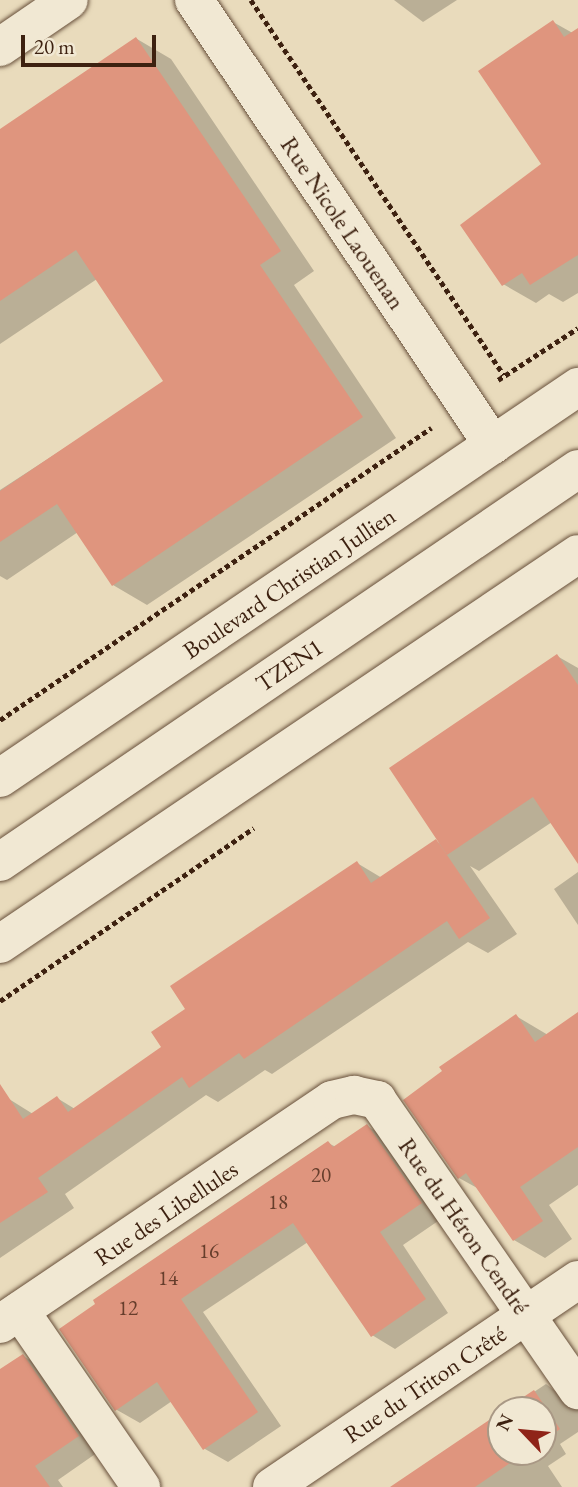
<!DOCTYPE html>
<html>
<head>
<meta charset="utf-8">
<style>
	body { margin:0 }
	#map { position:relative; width:578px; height:1487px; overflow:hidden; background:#e9dbbc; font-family:"EB Garamond",serif }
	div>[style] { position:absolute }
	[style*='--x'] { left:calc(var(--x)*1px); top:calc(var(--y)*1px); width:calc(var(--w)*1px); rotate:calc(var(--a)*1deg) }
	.shadow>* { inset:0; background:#0003 }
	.building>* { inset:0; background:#df957e }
	.path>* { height:4.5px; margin-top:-2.25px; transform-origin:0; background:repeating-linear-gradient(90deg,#3d2110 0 5px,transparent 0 8.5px) }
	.roads { filter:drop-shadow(0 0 2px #68503b) drop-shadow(0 0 2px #68503b) }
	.minor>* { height:38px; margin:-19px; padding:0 19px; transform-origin:19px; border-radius:19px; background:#f1e8d3 }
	span { translate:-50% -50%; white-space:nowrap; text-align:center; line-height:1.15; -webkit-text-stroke:5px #f1e8d3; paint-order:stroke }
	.number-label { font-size:21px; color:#663e2c }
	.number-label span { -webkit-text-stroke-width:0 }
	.street-label { font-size:24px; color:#3d2110 }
	.north { position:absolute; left:487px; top:1396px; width:70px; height:70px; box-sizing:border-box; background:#f1e8d3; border:2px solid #a99885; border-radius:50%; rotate:296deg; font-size:19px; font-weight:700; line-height:28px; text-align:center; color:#3d2110 }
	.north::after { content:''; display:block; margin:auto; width:24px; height:32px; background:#8f2418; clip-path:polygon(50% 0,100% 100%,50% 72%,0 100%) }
	.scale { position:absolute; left:21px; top:35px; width:135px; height:32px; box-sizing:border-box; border:4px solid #3d2110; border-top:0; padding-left:9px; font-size:21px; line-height:24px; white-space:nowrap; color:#3d2110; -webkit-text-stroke:5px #f1e8d3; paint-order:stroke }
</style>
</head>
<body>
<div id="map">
	<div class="shadow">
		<i style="clip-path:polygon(394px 0,457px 0,423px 22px)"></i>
		<i style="clip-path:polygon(553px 22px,578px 36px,578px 293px,563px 302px,549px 294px,536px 303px,503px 284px,543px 165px)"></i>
		<i style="clip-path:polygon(137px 39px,171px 59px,314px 271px,294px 285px,396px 438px,147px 605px,113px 585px,78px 532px,7px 580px,0 576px,0 490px,166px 382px,97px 279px,0 344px,0 131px)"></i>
		<i style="clip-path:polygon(557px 656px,578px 668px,578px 860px,552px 822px,479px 871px,470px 866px,517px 934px,488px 953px,468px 942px,272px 1074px,265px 1070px,218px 1102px,206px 1095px,65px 1194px,74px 1208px,0 1258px,0 1105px,9px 1099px,33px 1114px,57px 1098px,75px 1109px,164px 1048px,188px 1009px,357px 863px,382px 878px,436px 841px,443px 845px)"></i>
		<i style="clip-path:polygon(578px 872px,578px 925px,554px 889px)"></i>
		<i style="clip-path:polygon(578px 1015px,578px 1185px,549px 1205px,572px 1239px,545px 1258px,514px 1240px,479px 1189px,459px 1178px,516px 1016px,548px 1035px)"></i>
		<i style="clip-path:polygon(367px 1126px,391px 1140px,444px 1217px,403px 1245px,448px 1313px,395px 1349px,372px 1335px,308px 1242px,203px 1312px,281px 1426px,228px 1462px,205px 1449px,172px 1401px,140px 1423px,117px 1410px,62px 1330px,328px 1143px,336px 1147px)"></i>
		<i style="clip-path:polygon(23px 1356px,46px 1369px,101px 1450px,58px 1480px,63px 1487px,0 1487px,0 1371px)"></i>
		<i style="clip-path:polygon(546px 1384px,578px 1408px,578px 1432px,560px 1444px,566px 1454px,548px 1466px,562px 1487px,393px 1487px,501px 1414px,501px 1452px,543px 1452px,543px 1410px,507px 1410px)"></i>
	</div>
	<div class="building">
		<i style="clip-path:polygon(553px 20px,564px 37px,578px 28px,578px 255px,530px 285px,522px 273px,502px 286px,460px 225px,541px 164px,478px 71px)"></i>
		<i style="clip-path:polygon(136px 37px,281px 251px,260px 265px,363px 417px,112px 586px,57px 504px,0 542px,0 491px,163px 381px,76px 250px,0 301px,0 129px)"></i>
		<i style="clip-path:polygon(557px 654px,578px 685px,578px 864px,533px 797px,447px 855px,389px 768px)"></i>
		<i style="clip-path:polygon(436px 839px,490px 918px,459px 939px,447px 921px,244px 1059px,239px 1053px,189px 1088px,182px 1077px,38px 1178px,48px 1192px,0 1223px,0 1084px,23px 1119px,57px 1096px,68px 1112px,161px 1047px,151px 1032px,185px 1009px,170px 986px,357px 861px,371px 883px)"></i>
		<i style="clip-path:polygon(578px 1012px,578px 1147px,520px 1187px,543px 1221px,513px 1241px,466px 1173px,458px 1179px,403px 1100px,442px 1071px,439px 1067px,516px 1014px,535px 1042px)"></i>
		<i style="clip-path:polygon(367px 1124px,422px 1203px,380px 1232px,426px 1299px,371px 1337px,293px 1223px,181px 1299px,258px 1412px,203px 1450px,157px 1382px,115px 1411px,59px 1329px,95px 1304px,93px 1300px,328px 1141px,333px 1147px)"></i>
		<i style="clip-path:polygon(23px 1354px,79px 1436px,35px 1466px,50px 1487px,0 1487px,0 1369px)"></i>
		<i style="clip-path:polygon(534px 1390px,560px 1429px,543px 1441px,543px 1410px,504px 1410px)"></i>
		<i style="clip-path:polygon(501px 1412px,501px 1452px,526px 1452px,475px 1487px,390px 1487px)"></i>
	</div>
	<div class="path">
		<i style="--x:251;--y:0;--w:452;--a:56"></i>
		<i style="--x:498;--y:380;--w:95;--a:-33"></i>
		<i style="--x:0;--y:720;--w:521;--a:-34.12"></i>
		<i style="--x:0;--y:1001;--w:307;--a:-34.3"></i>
	</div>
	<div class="roads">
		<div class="minor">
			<i style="--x:194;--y:0;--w:536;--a:56.1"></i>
			<i style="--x:0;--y:47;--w:83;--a:-34.3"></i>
			<i style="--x:0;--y:778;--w:698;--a:-34.08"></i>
			<i style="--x:0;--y:862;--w:699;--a:-34.21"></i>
			<i style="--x:0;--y:944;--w:697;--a:-34.01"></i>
			<i style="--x:20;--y:1311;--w:214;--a:55.5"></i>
			<i style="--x:0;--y:1324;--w:400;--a:-34"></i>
			<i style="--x:332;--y:1100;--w:23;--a:-13"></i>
			<i style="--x:354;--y:1095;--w:24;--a:12"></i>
			<i style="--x:377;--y:1100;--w:353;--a:55.3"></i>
			<i style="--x:272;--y:1487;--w:369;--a:-34.1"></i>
		</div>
	</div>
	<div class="number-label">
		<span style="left:321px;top:1175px">20</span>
		<span style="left:278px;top:1202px">18</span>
		<span style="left:209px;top:1251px">16</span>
		<span style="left:168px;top:1278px">14</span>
		<span style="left:128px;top:1308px">12</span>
	</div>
	<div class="street-label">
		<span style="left:343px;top:223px;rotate:56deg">Rue Nicole Laouenan</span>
		<span style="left:289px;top:583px;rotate:-34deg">Boulevard Christian Jullien</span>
		<span style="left:289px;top:665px;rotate:-34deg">TZEN1</span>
		<span style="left:166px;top:1213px;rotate:-34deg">Rue des Libellules</span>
		<span style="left:464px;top:1226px;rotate:55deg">Rue du Héron Cendré</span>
		<span style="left:425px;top:1384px;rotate:-34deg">Rue du Triton Crêté</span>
	</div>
	<div class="north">N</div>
	<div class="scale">20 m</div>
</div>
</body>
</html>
